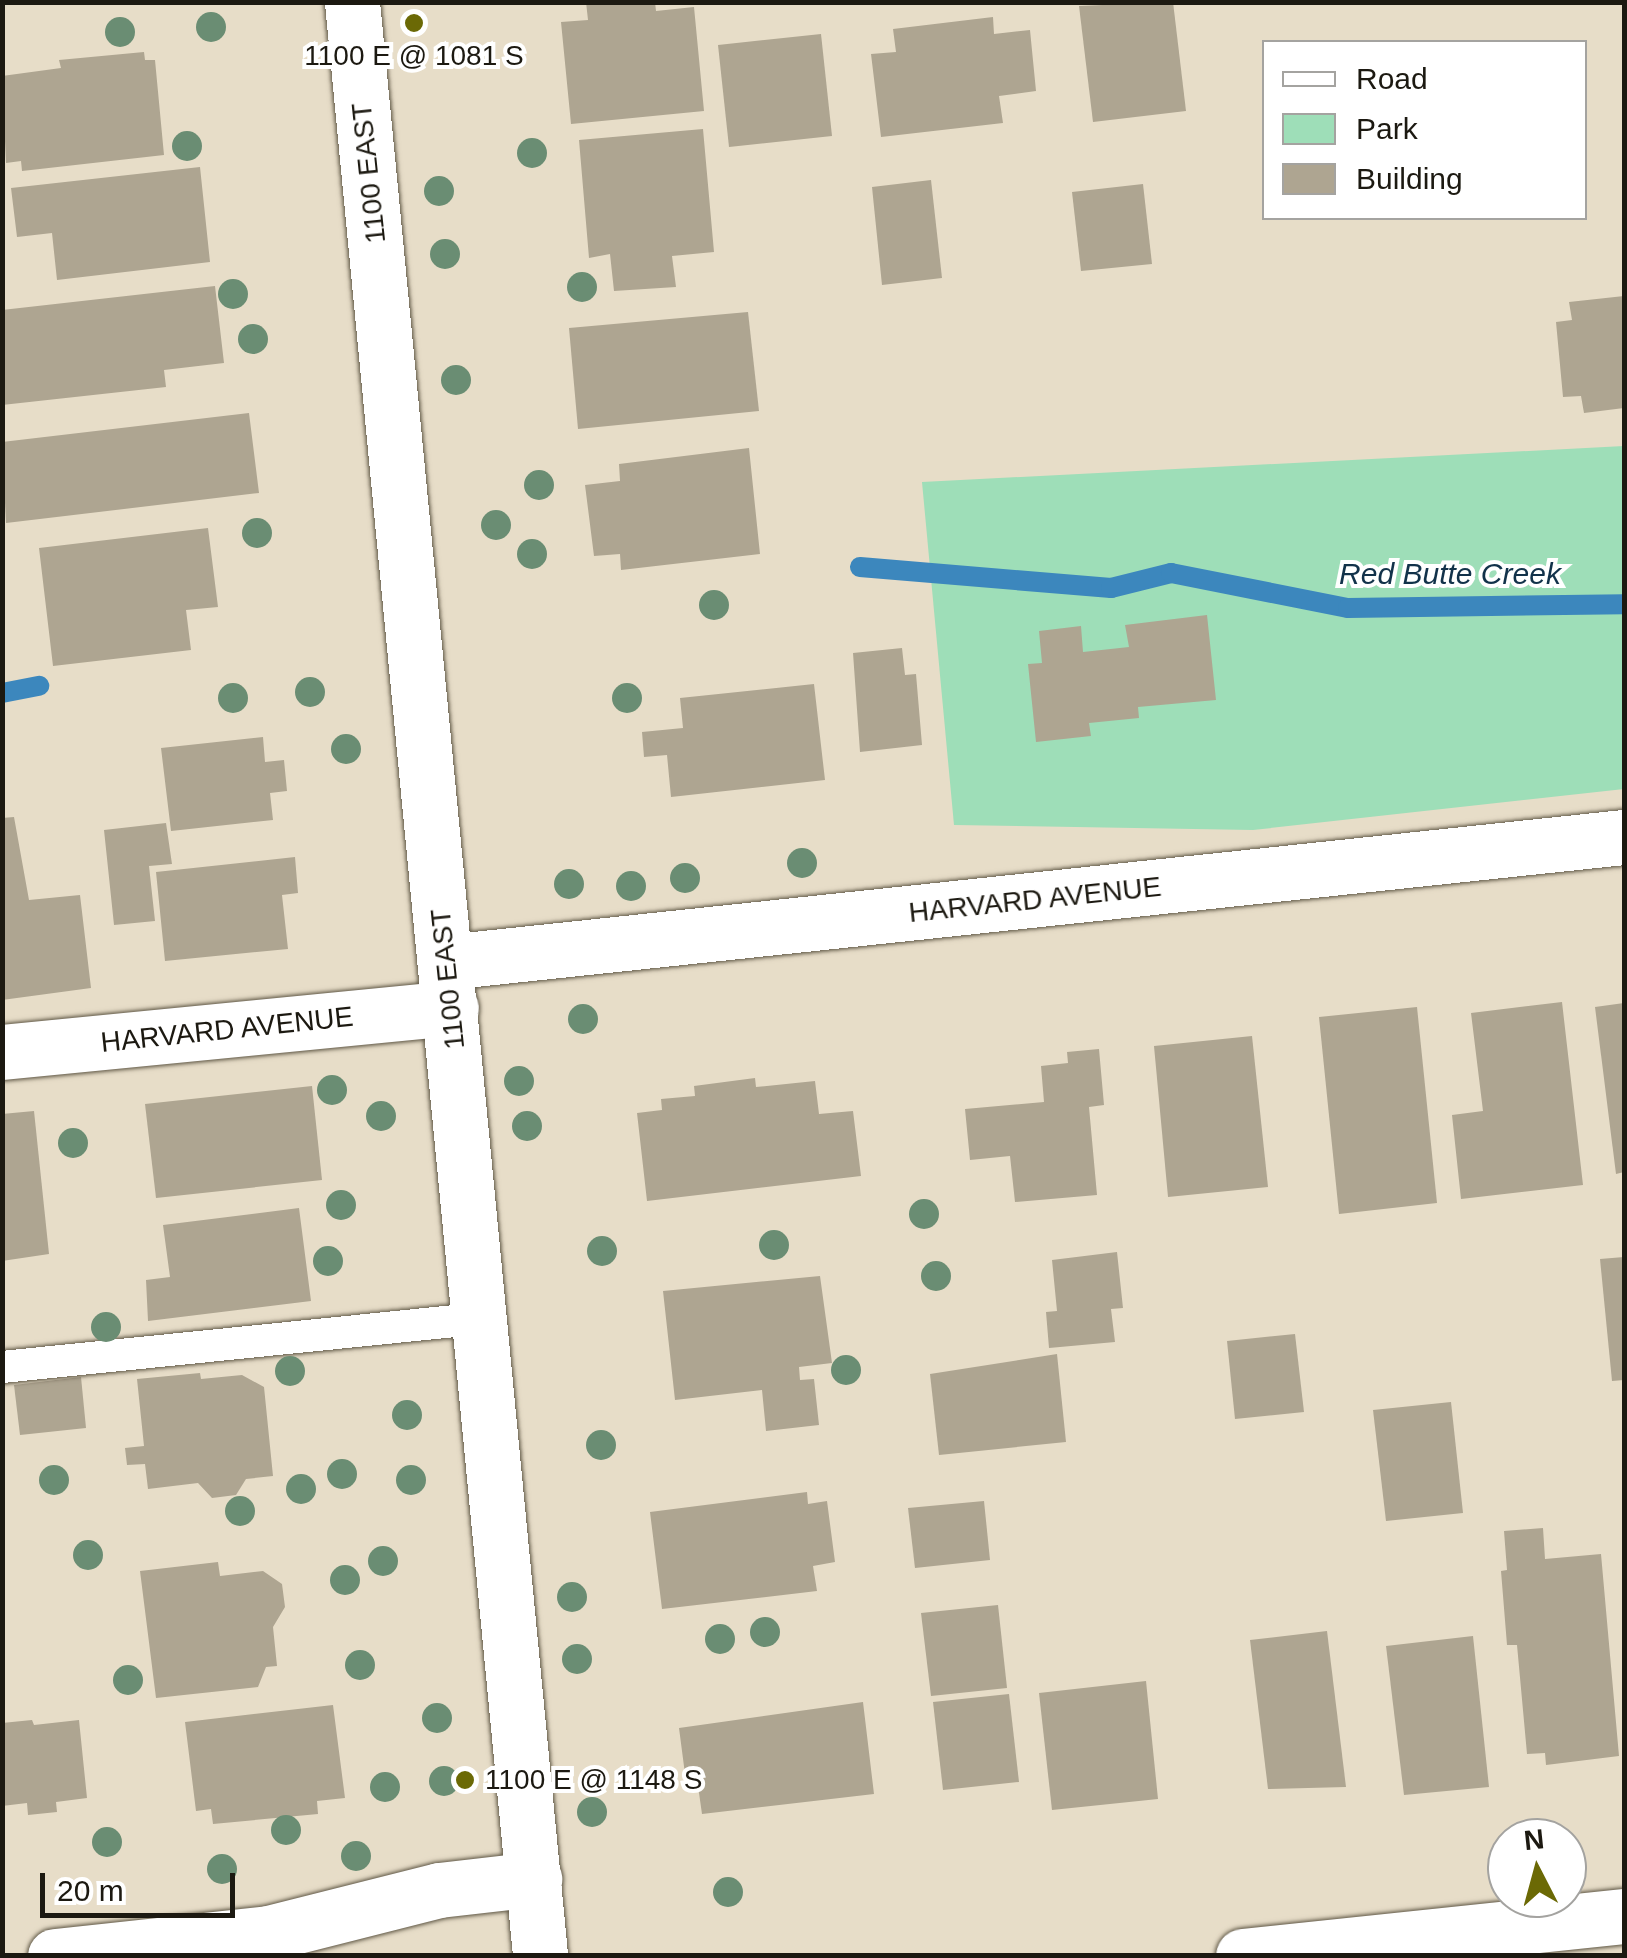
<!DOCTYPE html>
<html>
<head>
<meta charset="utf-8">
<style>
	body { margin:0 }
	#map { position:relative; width:1627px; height:1958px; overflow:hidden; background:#e7ddc8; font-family:Helvetica,sans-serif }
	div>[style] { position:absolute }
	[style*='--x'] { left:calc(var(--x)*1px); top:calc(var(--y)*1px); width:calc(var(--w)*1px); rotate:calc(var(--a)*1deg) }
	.green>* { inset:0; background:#9edeb8 }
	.stream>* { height:20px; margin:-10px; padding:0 10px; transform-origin:10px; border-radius:10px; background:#3c87bd }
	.building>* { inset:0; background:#aea591 }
	.roads { filter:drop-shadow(0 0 2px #605846) drop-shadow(0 0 2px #605846) }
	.lane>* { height:32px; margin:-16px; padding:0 16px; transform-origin:16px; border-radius:16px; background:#fff }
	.street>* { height:55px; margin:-27.5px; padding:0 27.5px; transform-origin:27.5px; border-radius:27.5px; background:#fff }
	.secondary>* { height:55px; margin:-27.5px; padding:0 27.5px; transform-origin:27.5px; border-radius:27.5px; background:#fff }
	.trees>* { width:30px; height:30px; margin:-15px; border-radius:50%; background:#6a8d73 }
	.dots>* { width:28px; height:28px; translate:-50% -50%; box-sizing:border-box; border:5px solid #fff; border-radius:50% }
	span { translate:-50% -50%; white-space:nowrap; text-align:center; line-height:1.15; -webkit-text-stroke:8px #fff; paint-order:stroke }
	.poi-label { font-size:28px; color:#1c1911 }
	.left { translate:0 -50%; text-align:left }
	.street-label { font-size:28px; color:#1c1911 }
	.water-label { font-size:30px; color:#12324a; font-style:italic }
	.frame { position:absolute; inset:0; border:5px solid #1c1911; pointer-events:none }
	.legend { position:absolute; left:1262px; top:40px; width:325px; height:180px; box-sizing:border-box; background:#fff; border:2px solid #a4a3a0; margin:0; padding:12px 18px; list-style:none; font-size:30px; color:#1c1911 }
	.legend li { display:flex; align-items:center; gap:20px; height:50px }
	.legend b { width:50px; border:2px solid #a4a3a0 }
	.north { position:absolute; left:1487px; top:1818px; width:100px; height:100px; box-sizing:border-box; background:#fff; border:2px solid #a4a3a0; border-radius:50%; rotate:354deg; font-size:28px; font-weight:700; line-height:40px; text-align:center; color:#1c1911 }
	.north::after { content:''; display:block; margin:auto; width:35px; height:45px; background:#6b6905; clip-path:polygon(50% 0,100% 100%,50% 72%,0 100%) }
	.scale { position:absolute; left:40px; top:1873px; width:195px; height:45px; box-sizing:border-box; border:5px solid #1c1911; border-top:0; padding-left:12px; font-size:30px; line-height:35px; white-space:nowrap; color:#1c1911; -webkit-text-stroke:8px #fff; paint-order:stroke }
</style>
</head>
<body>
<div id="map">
	<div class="green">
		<i style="clip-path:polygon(1624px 446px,1624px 789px,1253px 830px,954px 825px,922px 482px)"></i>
	</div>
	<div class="stream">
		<i style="--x:860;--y:567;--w:252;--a:4.8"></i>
		<i style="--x:1111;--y:588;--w:62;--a:-14"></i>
		<i style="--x:1171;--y:573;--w:180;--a:11.2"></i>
		<i style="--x:1348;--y:608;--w:276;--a:-0.8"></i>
		<i style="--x:2;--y:693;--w:38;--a:-11"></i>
	</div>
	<div class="building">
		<i style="clip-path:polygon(586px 2px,655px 2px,656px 11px,694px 7px,704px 111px,571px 124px,561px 22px,588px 20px)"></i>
		<i style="clip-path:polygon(1173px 2px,1186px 111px,1093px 122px,1079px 6px)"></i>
		<i style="clip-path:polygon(993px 17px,994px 34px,1030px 30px,1036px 91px,999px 96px,1003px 123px,881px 137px,871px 54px,896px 52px,893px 29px)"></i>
		<i style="clip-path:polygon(821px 34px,832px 136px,729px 147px,718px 45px)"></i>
		<i style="clip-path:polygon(144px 52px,145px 60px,155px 60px,164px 155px,22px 171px,21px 161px,6px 163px,2px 76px,61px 68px,59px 60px)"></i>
		<i style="clip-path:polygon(703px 129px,714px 252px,672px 256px,676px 287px,614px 291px,610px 254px,589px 258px,579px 140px)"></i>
		<i style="clip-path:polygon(200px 167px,210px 262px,57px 280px,52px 233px,17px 237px,11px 188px)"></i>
		<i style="clip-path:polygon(931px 180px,942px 278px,882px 285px,872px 187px)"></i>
		<i style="clip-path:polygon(1143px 184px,1152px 264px,1081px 271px,1072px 192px)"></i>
		<i style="clip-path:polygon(215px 286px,224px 363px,164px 370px,166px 387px,2px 405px,2px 310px)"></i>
		<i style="clip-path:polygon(1624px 296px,1624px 408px,1584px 413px,1581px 396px,1563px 397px,1556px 322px,1572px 320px,1569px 302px)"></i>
		<i style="clip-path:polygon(748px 312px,759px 411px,578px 429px,569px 328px)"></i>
		<i style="clip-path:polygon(249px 413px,259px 493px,6px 523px,2px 442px)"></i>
		<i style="clip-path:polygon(749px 448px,760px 554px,621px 570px,620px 554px,594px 556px,585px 485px,620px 481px,619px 464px)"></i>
		<i style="clip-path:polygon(208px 528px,218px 607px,186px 610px,191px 650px,53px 666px,39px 548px)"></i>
		<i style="clip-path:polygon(1207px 615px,1216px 700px,1138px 707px,1139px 718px,1089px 723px,1091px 736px,1036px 742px,1028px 664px,1042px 663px,1039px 631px,1081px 626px,1083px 652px,1129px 647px,1125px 625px)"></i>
		<i style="clip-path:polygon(902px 648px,905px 675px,916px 674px,922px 745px,860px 752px,853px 653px)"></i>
		<i style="clip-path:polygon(814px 684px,825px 780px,671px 797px,667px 755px,644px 757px,642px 732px,683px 728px,680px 698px)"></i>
		<i style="clip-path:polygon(263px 737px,265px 762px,284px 760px,287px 791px,270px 793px,273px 820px,171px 831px,161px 748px)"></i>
		<i style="clip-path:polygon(14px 817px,29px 900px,80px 895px,91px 988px,2px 1000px,2px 818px)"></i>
		<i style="clip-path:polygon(166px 823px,172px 864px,149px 866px,155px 921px,114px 925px,104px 830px)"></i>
		<i style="clip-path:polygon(295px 857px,298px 893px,282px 895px,288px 949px,165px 961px,156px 872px)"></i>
		<i style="clip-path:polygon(1562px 1002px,1583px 1185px,1461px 1199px,1452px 1115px,1483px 1111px,1471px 1013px)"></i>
		<i style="clip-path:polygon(1624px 1003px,1624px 1172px,1616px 1174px,1595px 1007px)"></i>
		<i style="clip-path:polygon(1417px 1007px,1437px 1203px,1339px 1214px,1319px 1017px)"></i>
		<i style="clip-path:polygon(1252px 1036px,1268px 1187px,1168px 1197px,1154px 1046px)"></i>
		<i style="clip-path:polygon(1099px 1049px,1104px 1105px,1089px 1107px,1097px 1195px,1015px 1202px,1010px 1156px,970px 1160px,965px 1109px,1044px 1102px,1041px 1066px,1068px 1063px,1067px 1052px)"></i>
		<i style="clip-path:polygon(755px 1078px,756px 1087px,815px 1081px,819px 1114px,853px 1111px,861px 1176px,647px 1201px,637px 1113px,662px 1110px,661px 1099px,695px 1096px,694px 1086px)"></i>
		<i style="clip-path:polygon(312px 1086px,322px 1180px,156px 1198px,145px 1104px)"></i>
		<i style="clip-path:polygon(34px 1111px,49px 1254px,2px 1261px,2px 1114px)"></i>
		<i style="clip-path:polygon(299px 1208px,311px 1301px,148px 1321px,146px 1280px,170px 1277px,163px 1225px)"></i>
		<i style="clip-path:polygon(1117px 1252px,1123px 1308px,1111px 1309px,1115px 1342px,1049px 1348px,1046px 1312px,1057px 1311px,1052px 1260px)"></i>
		<i style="clip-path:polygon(1624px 1257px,1624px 1380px,1612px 1381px,1600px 1259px)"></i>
		<i style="clip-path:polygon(820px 1276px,832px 1363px,799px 1367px,800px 1380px,814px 1379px,819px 1425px,766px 1431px,762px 1390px,675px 1400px,663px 1291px)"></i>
		<i style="clip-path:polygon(1295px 1334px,1304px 1412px,1235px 1419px,1227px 1341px)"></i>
		<i style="clip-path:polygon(1057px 1354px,1066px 1442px,939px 1455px,930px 1374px)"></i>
		<i style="clip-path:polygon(200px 1373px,201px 1379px,242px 1375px,264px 1387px,273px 1476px,246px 1479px,236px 1495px,212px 1498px,198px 1483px,148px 1489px,145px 1464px,127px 1465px,125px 1448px,144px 1446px,137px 1379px)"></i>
		<i style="clip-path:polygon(81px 1377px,86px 1428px,20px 1435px,14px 1385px)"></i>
		<i style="clip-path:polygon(1451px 1402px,1463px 1513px,1386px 1521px,1373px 1410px)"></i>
		<i style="clip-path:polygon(807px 1492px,808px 1504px,827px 1501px,835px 1562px,813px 1566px,817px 1591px,662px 1609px,650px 1512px)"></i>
		<i style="clip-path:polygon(984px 1501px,990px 1560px,915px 1568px,908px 1508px)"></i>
		<i style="clip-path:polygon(1543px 1528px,1545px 1559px,1601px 1554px,1619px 1756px,1546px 1765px,1545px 1753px,1527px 1754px,1517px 1645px,1507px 1645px,1501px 1571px,1507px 1570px,1504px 1531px)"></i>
		<i style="clip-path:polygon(218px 1562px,220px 1576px,263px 1571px,282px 1584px,285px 1607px,273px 1627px,277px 1666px,266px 1667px,258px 1687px,156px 1698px,140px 1571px)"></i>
		<i style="clip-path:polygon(998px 1605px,1007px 1688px,931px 1696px,921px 1613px)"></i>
		<i style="clip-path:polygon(1327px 1631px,1346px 1787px,1268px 1789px,1250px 1640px)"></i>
		<i style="clip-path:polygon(1473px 1636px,1489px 1787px,1404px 1795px,1386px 1646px)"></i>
		<i style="clip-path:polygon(1146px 1681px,1158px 1799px,1052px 1810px,1039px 1693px)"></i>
		<i style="clip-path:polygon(1009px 1694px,1019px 1782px,943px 1790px,933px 1702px)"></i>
		<i style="clip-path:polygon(863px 1702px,874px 1794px,702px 1814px,696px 1772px,685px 1774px,679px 1728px)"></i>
		<i style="clip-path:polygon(333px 1705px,345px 1798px,317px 1801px,318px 1814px,213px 1824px,211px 1809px,196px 1811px,185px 1722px)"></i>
		<i style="clip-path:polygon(32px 1720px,34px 1725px,79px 1720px,87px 1798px,56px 1802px,57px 1812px,28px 1815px,27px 1803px,2px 1806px,2px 1723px)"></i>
	</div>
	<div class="roads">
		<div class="lane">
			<i style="--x:2;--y:1367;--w:481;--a:-5.8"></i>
		</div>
		<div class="street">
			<i style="--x:446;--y:962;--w:1185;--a:-6.06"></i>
			<i style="--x:2;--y:1052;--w:451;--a:-5.6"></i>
			<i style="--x:55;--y:1956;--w:215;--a:-6.1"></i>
			<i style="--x:269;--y:1933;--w:175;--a:-14.2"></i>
			<i style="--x:439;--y:1890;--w:96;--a:-6.6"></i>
			<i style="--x:1243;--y:1956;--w:383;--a:-6"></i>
		</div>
		<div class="secondary">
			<i style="--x:352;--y:2;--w:1963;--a:84.5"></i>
		</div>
	</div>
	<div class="trees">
		<i style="left:211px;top:27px"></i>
		<i style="left:120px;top:32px"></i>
		<i style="left:187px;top:146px"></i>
		<i style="left:532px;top:153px"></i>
		<i style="left:439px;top:191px"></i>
		<i style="left:445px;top:254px"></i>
		<i style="left:582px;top:287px"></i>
		<i style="left:233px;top:294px"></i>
		<i style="left:253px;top:339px"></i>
		<i style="left:456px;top:380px"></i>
		<i style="left:539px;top:485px"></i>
		<i style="left:496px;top:525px"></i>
		<i style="left:257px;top:533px"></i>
		<i style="left:532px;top:554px"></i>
		<i style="left:714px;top:605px"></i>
		<i style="left:310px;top:692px"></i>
		<i style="left:233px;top:698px"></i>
		<i style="left:627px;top:698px"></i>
		<i style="left:346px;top:749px"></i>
		<i style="left:802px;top:863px"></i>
		<i style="left:685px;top:878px"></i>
		<i style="left:569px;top:884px"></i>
		<i style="left:631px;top:886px"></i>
		<i style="left:583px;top:1019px"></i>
		<i style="left:519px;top:1081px"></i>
		<i style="left:332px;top:1090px"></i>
		<i style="left:381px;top:1116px"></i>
		<i style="left:527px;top:1126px"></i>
		<i style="left:73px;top:1143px"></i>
		<i style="left:341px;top:1205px"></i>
		<i style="left:924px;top:1214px"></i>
		<i style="left:774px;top:1245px"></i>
		<i style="left:602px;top:1251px"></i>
		<i style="left:328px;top:1261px"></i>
		<i style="left:936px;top:1276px"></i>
		<i style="left:106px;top:1327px"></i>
		<i style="left:846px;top:1370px"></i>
		<i style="left:290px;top:1371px"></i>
		<i style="left:407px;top:1415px"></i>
		<i style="left:601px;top:1445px"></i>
		<i style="left:342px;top:1474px"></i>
		<i style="left:54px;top:1480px"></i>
		<i style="left:411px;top:1480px"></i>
		<i style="left:301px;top:1489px"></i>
		<i style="left:240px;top:1511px"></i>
		<i style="left:88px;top:1555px"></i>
		<i style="left:383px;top:1561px"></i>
		<i style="left:345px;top:1580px"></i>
		<i style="left:572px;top:1597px"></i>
		<i style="left:765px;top:1632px"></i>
		<i style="left:720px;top:1639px"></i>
		<i style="left:577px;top:1659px"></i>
		<i style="left:360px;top:1665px"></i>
		<i style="left:128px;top:1680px"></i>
		<i style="left:437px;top:1718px"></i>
		<i style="left:444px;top:1781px"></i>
		<i style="left:385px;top:1787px"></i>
		<i style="left:592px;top:1812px"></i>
		<i style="left:286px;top:1830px"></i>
		<i style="left:107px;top:1842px"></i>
		<i style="left:356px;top:1856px"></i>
		<i style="left:222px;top:1869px"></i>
		<i style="left:728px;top:1892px"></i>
	</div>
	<div class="dots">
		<i style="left:414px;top:23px;background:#6b6905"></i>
		<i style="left:465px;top:1780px;background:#6b6905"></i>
	</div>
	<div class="poi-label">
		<span style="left:414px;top:56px">1100 E @ 1081 S</span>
		<span class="left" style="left:485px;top:1780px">1100 E @ 1148 S</span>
	</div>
	<div class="street-label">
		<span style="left:369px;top:173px;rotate:-96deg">1100 EAST</span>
		<span style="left:1035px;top:900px;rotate:-6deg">HARVARD AVENUE</span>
		<span style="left:448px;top:979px;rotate:-96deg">1100 EAST</span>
		<span style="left:227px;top:1030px;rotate:-6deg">HARVARD AVENUE</span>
	</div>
	<div class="water-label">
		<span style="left:1450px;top:574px">Red Butte Creek</span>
	</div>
	<div class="frame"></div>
	<ul class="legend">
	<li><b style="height:12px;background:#fff"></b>Road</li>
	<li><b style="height:28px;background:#9edeb8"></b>Park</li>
	<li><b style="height:28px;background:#aea591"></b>Building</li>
	</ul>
	<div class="north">N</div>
	<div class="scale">20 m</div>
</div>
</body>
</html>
